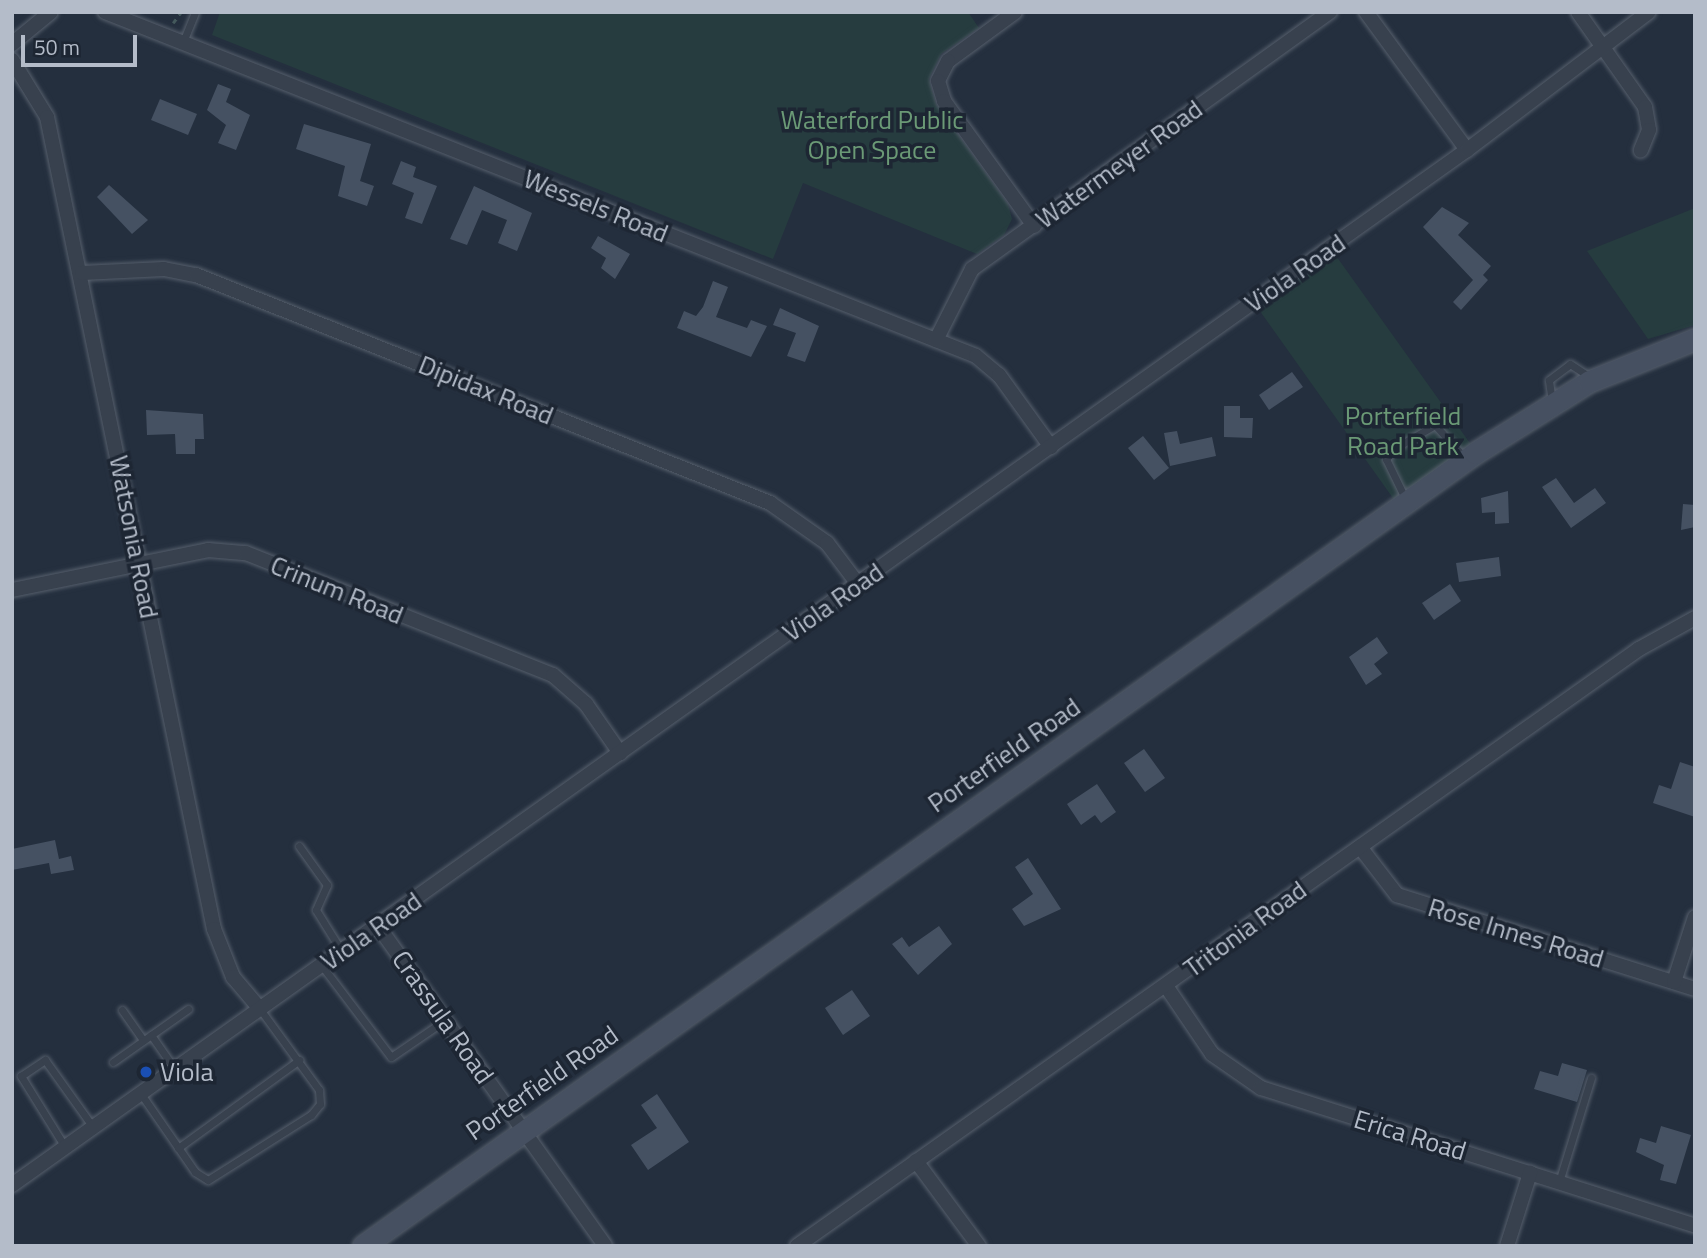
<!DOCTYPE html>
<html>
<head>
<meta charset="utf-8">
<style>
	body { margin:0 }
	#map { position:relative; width:1707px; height:1258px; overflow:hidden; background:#242f3e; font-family:"Titillium Web",sans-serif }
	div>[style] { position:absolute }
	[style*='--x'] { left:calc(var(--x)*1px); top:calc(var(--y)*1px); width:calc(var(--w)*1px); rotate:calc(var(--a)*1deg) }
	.green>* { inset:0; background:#263c3f }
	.building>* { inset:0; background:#455162 }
	.path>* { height:2.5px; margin-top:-1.25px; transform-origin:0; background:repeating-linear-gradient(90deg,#44595c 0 5px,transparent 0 10px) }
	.roads { filter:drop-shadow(0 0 2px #565f6c) drop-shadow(0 0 2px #565f6c) }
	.lane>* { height:7px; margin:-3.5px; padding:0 3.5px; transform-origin:3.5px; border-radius:3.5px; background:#38414e }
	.street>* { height:14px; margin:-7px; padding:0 7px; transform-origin:7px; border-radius:7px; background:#38414e }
	.secondary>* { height:21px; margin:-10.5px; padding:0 10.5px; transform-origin:10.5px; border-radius:10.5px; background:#465061 }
	.dots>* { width:19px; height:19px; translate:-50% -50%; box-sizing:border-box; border:4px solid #1d2633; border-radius:50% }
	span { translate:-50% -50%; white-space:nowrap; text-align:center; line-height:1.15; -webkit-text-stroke:7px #1d2633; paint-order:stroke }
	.park-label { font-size:26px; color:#6b9a76 }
	.street-label { font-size:26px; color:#b4bcc9 }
	.poi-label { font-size:26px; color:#b4bcc9 }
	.left { translate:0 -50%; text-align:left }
	.frame { position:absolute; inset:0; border:14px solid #b4bcc9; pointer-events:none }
	.scale { position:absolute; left:21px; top:35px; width:116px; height:32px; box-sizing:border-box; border:4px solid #b4bcc9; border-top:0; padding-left:9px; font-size:21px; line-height:24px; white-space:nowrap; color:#b4bcc9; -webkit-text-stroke:5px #1d2633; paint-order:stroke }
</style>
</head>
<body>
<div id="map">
	<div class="green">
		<i style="clip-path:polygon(220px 12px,968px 12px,979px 28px,941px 54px,929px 79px,936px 104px,1008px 204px,1012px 219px,1004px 235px,977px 254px,803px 183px,773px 259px,212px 35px)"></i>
		<i style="clip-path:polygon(1695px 208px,1695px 325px,1648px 339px,1587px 251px)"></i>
		<i style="clip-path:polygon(1334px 253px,1472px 446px,1395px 501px,1257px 307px)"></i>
	</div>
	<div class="building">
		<i style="clip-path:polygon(218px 84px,231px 89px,226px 102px,250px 115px,236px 150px,218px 143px,226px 125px,207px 110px)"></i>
		<i style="clip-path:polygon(160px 99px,197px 114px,188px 135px,151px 120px)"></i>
		<i style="clip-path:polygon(304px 124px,371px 144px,360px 181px,374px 186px,367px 206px,338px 196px,345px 166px,296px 149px)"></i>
		<i style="clip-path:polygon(401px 161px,416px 167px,413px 177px,437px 186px,422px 224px,405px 218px,414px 193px,392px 184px)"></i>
		<i style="clip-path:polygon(109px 185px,148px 220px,132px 234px,97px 197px)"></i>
		<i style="clip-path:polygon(474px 186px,532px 213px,517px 251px,498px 243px,507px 220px,482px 210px,467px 245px,450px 239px)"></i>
		<i style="clip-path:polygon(1442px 207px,1469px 223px,1458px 235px,1491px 266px,1483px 275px,1488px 280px,1461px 310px,1453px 302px,1473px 280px,1423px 227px)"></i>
		<i style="clip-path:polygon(598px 236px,630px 254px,615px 279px,601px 268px,606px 258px,591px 248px)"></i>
		<i style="clip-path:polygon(713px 281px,728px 287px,716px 317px,747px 328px,751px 320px,767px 326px,751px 357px,677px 328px,684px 311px,696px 316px,703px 307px)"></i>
		<i style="clip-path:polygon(780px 308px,819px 326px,805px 362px,787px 356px,796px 333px,773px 325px)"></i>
		<i style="clip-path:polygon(1292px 372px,1303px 387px,1269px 410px,1259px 395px)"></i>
		<i style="clip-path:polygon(1224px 406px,1240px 406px,1240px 418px,1253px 418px,1252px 438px,1224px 437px)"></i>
		<i style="clip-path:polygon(146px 410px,203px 414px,204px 439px,195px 439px,195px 454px,176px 454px,175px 434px,147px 435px)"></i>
		<i style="clip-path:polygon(1177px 431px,1180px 444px,1212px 437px,1216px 456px,1170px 466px,1164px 433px)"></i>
		<i style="clip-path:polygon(1143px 436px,1169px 468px,1154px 480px,1128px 448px)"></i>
		<i style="clip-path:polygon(1556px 478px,1574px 503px,1595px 488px,1606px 503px,1571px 528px,1542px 487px)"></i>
		<i style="clip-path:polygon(1508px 491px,1509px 523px,1495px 524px,1495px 512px,1482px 513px,1481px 498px)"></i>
		<i style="clip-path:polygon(1683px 504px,1695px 505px,1695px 527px,1681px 530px)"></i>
		<i style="clip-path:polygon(1499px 557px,1501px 576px,1459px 582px,1456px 563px)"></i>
		<i style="clip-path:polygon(1450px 584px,1461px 601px,1434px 620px,1422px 603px)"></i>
		<i style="clip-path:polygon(1377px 637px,1388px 653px,1374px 664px,1382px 674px,1366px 685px,1349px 657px)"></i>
		<i style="clip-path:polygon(1144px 749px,1165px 778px,1145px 792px,1124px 763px)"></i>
		<i style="clip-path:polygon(1680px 762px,1695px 767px,1695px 817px,1653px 803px,1659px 785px,1671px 789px)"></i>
		<i style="clip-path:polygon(1097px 784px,1116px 812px,1101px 823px,1095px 815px,1081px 825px,1067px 804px)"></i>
		<i style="clip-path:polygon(55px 840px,59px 859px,71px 856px,74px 870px,51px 874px,49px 863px,12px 870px,12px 849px)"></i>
		<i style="clip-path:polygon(1028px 858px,1061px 909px,1024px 926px,1012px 909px,1033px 894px,1015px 867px)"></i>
		<i style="clip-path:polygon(939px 926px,952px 944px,918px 975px,892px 944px,902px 937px,909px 947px)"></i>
		<i style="clip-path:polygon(852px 990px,870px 1016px,843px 1035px,825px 1008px)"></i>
		<i style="clip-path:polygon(1562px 1063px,1587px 1070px,1577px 1102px,1534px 1089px,1540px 1071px,1558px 1076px)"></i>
		<i style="clip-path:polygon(657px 1094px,689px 1142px,648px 1170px,631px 1145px,657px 1128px,641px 1105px)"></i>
		<i style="clip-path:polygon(1661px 1126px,1691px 1135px,1676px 1184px,1660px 1180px,1664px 1165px,1636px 1152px,1640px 1138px,1656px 1143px)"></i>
	</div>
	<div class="path">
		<i style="--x:173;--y:23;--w:14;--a:-54"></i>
	</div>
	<div class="roads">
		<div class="lane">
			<i style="--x:183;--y:42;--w:32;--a:-68"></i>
			<i style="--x:1552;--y:402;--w:22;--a:-98"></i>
			<i style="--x:1549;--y:380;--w:26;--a:-37"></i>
			<i style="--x:1570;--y:364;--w:24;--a:33"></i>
			<i style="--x:1405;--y:498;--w:43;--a:-116"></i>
			<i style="--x:1386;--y:459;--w:14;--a:-51"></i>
			<i style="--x:1395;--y:448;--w:46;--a:-29.9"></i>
			<i style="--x:1435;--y:425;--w:43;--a:47.8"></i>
			<i style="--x:299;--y:846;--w:48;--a:54.3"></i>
			<i style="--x:327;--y:885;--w:27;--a:114"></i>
			<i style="--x:316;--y:910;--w:49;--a:58.2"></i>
			<i style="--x:322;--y:966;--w:114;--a:52.8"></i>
			<i style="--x:391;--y:1057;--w:65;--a:-34.4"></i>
			<i style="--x:122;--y:1010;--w:37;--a:55"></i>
			<i style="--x:151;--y:1035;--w:40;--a:55.1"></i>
			<i style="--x:113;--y:1062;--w:92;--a:-35.2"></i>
			<i style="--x:141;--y:1094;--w:95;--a:55.3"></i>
			<i style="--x:195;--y:1172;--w:15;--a:32"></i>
			<i style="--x:208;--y:1180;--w:122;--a:-32.3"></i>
			<i style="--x:311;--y:1115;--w:14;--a:-51"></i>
			<i style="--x:320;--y:1104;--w:14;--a:-94"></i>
			<i style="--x:319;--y:1090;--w:100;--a:-126.1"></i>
			<i style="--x:65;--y:1147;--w:84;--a:-121.8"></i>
			<i style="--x:21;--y:1076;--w:29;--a:-34"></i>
			<i style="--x:45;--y:1060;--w:82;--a:54.4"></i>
			<i style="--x:178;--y:1148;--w:150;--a:-36"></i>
			<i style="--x:1559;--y:1182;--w:109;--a:-72.9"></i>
		</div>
		<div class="street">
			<i style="--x:105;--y:12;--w:936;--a:21.55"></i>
			<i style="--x:976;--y:356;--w:30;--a:40"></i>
			<i style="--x:999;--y:375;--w:89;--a:54.2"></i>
			<i style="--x:1015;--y:12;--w:83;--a:143.8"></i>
			<i style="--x:948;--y:61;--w:22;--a:117"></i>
			<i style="--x:938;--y:81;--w:21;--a:73"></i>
			<i style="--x:944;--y:101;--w:154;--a:54.2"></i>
			<i style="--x:1366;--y:12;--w:171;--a:53.8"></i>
			<i style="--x:1578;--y:12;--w:116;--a:54.8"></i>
			<i style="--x:1645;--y:107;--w:23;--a:80"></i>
			<i style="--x:1649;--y:130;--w:22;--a:112"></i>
			<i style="--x:12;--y:44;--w:50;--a:-39.4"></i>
			<i style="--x:12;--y:60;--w:67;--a:58.4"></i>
			<i style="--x:47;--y:117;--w:829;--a:78.38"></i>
			<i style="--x:214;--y:929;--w:52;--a:68.4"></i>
			<i style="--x:233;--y:977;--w:42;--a:49.8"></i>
			<i style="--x:82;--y:273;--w:82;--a:-2.8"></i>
			<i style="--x:164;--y:269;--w:33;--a:11"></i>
			<i style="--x:196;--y:275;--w:618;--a:21.66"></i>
			<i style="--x:770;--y:503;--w:70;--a:35.1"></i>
			<i style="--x:827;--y:543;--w:51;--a:52.9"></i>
			<i style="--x:936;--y:340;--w:80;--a:-63.1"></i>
			<i style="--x:972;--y:269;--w:441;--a:-35.7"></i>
			<i style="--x:12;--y:590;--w:200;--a:-11.5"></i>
			<i style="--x:208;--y:550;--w:38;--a:5"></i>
			<i style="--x:246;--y:553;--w:330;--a:21.7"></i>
			<i style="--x:553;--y:675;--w:44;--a:41.3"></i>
			<i style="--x:586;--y:704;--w:60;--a:55.2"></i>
			<i style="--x:1360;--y:847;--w:61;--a:52.4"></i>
			<i style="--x:1397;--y:895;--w:312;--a:17.5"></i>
			<i style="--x:378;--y:926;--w:392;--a:54.6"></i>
			<i style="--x:1674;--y:982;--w:68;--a:-72.1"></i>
			<i style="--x:1166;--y:986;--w:82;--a:55.9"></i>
			<i style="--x:1212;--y:1054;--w:60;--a:34.8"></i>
			<i style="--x:1261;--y:1088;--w:455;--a:17.6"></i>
			<i style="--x:916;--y:1161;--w:106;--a:53.5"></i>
			<i style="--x:12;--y:1185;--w:1786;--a:-35.43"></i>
			<i style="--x:1467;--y:150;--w:228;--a:-37.2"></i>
			<i style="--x:797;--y:1246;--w:1032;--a:-35.34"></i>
			<i style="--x:1639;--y:649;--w:64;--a:-29"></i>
			<i style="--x:1507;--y:1246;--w:77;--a:-72.5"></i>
		</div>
		<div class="secondary">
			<i style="--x:363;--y:1246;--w:1366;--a:-35.49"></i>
			<i style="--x:1475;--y:453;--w:136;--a:-32.1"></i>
			<i style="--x:1590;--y:381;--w:113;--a:-21.8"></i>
		</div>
	</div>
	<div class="dots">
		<i style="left:146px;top:1072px;background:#1a4fb4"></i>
	</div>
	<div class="park-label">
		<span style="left:872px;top:135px">Waterford Public<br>Open Space</span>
		<span style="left:1403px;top:431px">Porterfield<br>Road Park</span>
	</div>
	<div class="street-label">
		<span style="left:1119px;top:164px;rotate:-36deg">Watermeyer Road</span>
		<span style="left:596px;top:206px;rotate:22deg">Wessels Road</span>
		<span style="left:1295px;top:273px;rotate:-35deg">Viola Road</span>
		<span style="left:486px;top:390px;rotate:22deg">Dipidax Road</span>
		<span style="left:134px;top:537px;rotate:79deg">Watsonia Road</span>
		<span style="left:337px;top:590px;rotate:22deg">Crinum Road</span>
		<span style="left:833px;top:602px;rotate:-35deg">Viola Road</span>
		<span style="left:1004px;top:755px;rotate:-35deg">Porterfield Road</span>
		<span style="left:1245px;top:929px;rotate:-36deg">Tritonia Road</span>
		<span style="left:371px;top:931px;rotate:-35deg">Viola Road</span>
		<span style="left:1516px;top:933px;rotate:17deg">Rose Innes Road</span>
		<span style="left:443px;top:1017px;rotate:55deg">Crassula Road</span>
		<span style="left:542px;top:1083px;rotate:-35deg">Porterfield Road</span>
		<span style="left:1410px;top:1135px;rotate:17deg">Erica Road</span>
	</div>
	<div class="poi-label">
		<span class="left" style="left:160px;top:1072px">Viola</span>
	</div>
	<div class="frame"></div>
	<div class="scale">50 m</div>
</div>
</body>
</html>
